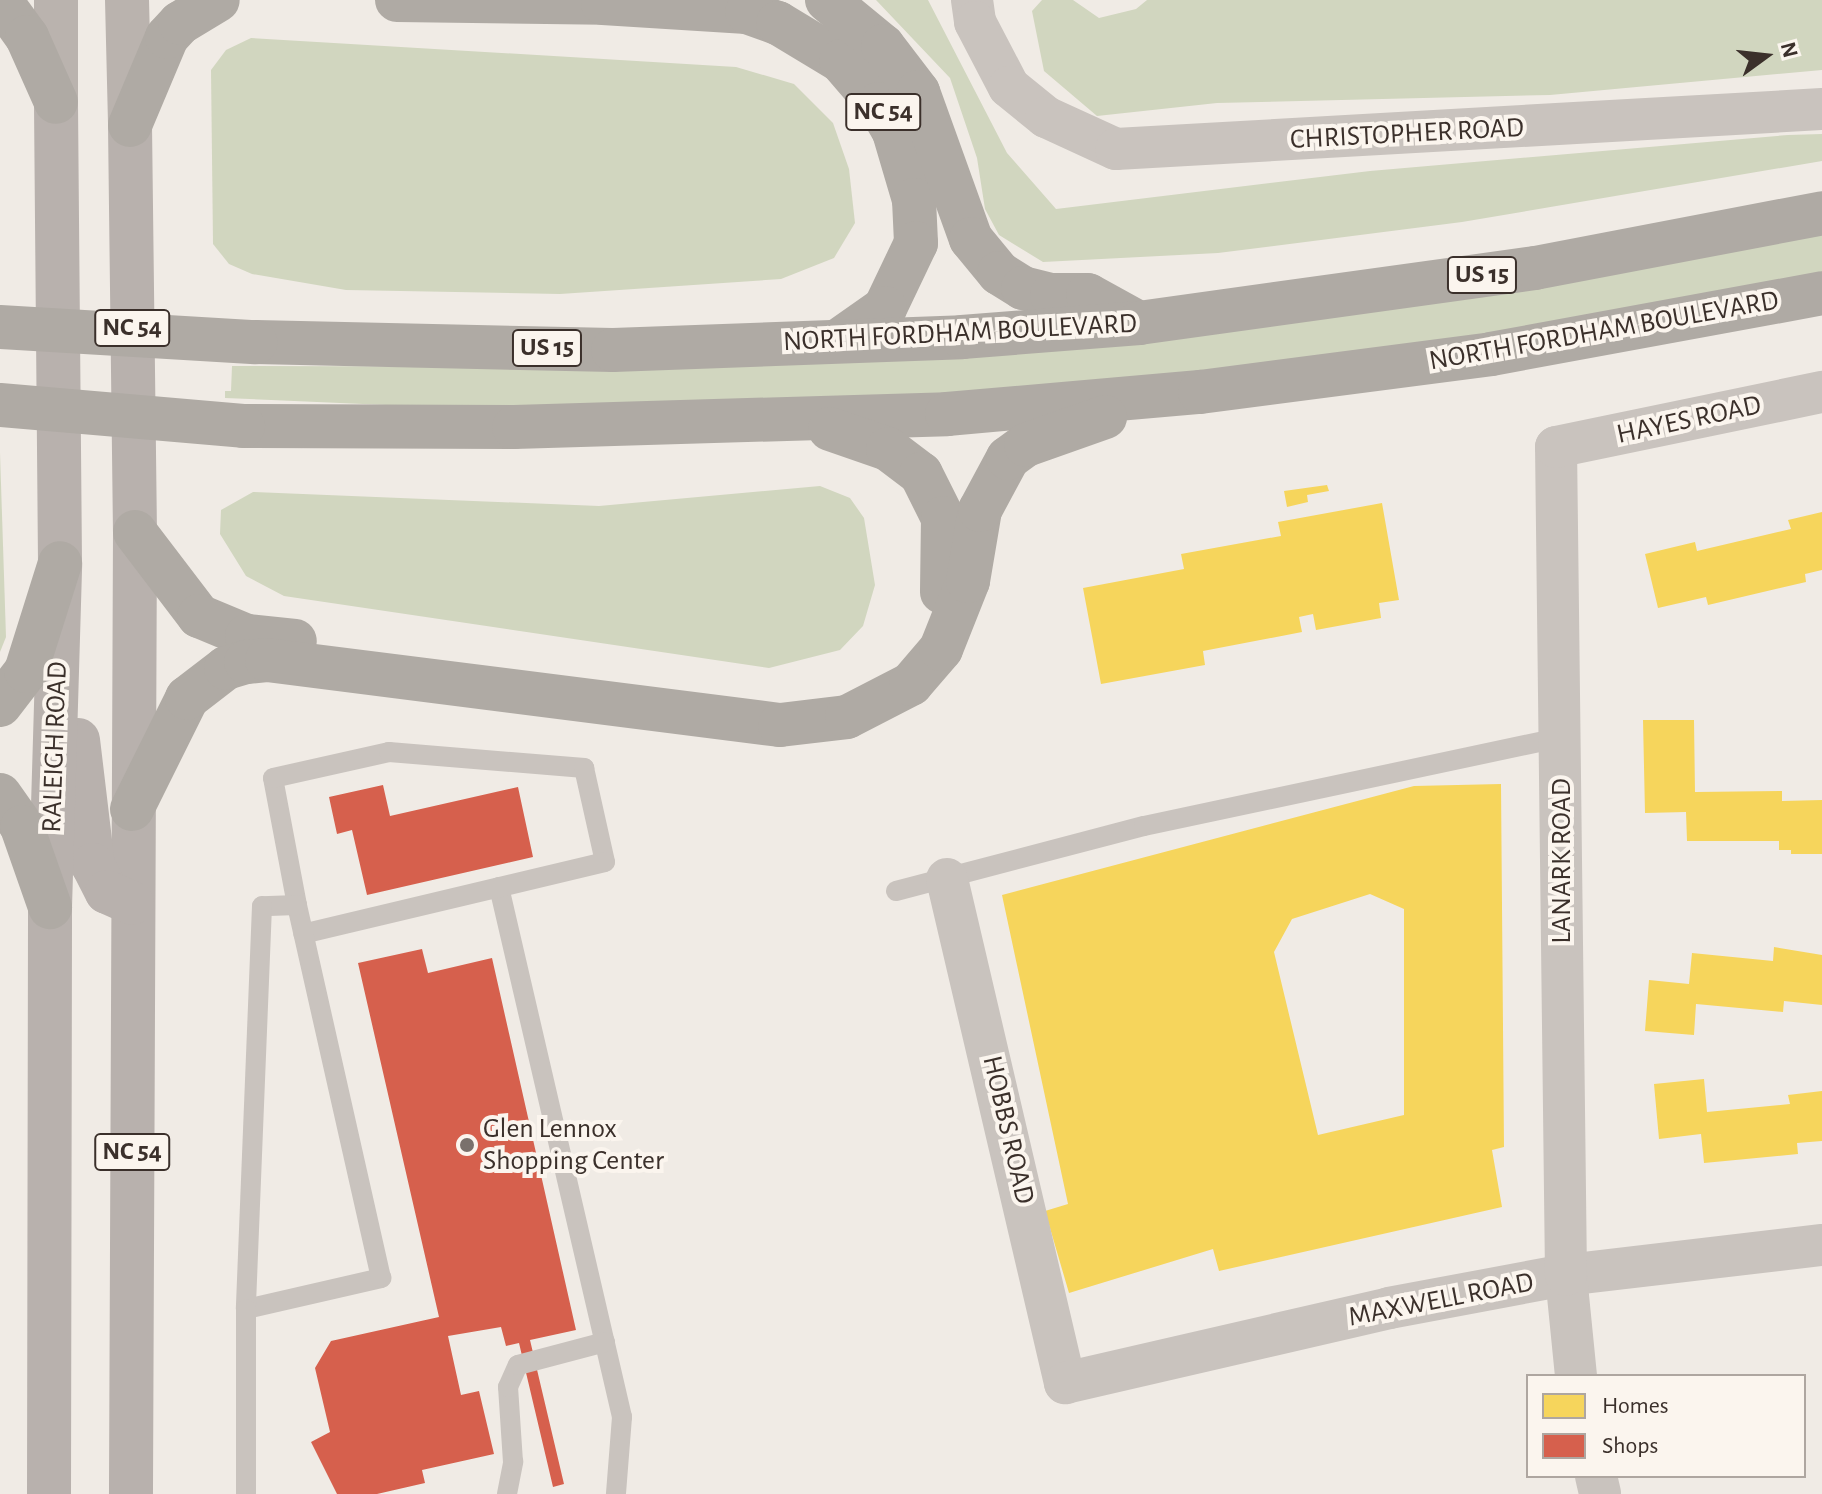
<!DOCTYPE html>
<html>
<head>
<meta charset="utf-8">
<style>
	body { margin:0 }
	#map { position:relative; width:1822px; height:1494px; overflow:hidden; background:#f0ebe5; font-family:"Alegreya Sans",sans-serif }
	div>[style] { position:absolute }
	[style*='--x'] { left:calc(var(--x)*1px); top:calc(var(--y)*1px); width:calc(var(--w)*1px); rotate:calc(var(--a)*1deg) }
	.green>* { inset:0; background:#d1d6bf }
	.homes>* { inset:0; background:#f6d55c }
	.shops>* { inset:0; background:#d6604d }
	.lane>* { height:20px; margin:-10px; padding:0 10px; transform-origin:10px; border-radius:10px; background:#c9c3be }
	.street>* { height:42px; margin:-21px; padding:0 21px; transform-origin:21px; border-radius:21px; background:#c9c3be }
	.secondary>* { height:44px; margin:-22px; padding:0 22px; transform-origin:22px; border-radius:22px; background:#bab3ae }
	.primary>* { height:44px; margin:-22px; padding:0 22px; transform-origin:22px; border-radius:22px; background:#b8b1ad }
	.highway>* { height:44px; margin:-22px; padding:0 22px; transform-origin:22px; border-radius:22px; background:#afaaa4 }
	.highway-bridge>* { height:44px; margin:-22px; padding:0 22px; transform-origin:22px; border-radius:22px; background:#afaaa4 }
	.dots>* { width:22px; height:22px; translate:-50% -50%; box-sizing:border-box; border:4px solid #fbf5ee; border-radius:50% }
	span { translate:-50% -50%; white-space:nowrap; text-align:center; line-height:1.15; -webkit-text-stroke:8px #fbf5ee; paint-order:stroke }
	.shield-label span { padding:2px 6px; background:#fbf5ee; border:2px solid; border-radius:6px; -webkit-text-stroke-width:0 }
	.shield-label { font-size:26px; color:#3b302b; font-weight:700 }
	.street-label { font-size:28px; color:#3b302b }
	.poi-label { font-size:28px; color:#3b302b }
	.left { translate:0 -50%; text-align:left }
	.legend { position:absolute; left:1526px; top:1374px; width:280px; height:104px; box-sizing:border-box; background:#fbf5ee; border:2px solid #aea6a0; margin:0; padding:10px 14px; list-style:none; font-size:24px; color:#3b302b }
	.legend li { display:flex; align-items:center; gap:16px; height:40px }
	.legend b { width:40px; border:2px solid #aea6a0 }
	.north { position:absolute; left:1726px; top:16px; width:80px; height:80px; -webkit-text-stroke:6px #fbf5ee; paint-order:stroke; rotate:75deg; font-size:22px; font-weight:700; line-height:32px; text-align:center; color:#3b302b }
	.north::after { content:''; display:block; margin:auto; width:28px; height:36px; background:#3b302b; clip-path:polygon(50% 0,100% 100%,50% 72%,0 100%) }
</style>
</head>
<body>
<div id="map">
	<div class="green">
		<i style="clip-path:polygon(876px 0,928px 0,1007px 153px,1056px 209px,1370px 171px,1788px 135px,1822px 134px,1822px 161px,1462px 222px,1218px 253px,1043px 262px,999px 235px,985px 209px,977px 158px,950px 78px)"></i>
		<i style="clip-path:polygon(1042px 0,1073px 0,1099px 18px,1136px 9px,1147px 0,1822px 0,1822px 70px,1550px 95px,1217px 103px,1097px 116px,1044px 71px,1032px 11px)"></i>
		<i style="clip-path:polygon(251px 38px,736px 67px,794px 84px,833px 123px,849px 169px,855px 223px,834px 258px,781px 279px,560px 294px,346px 290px,252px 274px,229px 264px,213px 244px,211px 70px,226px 50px)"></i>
		<i style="clip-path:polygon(1822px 232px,1822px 272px,1452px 340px,1112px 382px,862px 399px,478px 409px,225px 398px,225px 391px,231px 391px,232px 366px,642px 367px)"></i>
		<i style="clip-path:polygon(0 453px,6px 637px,0 652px)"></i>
		<i style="clip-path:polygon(820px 486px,850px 498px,864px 518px,875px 585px,863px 626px,840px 650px,769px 668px,284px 596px,246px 576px,220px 534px,221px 510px,253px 492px,599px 506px)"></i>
	</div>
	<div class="homes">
		<i style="clip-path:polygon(1327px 485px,1329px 491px,1307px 495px,1308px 502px,1287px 507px,1284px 491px)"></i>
		<i style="clip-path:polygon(1382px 503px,1399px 600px,1379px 603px,1381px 618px,1316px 630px,1313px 614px,1299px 617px,1302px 632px,1203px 651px,1205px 665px,1101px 684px,1083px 588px,1184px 569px,1181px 554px,1281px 536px,1278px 522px)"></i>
		<i style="clip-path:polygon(1822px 512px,1822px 570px,1805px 574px,1806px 582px,1708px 605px,1706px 597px,1658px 608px,1645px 554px,1695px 542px,1697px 551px,1791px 529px,1788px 520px)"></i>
		<i style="clip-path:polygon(1643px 720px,1694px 720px,1695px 792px,1782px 791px,1782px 801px,1822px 800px,1822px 854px,1791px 854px,1791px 850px,1779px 850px,1779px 841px,1687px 841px,1686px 812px,1645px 813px)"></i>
		<i style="clip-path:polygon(evenodd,1501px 784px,1504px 1147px,1492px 1150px,1502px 1207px,1219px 1271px,1213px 1249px,1069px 1293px,1045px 1211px,1068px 1204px,1002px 895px,1414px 786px,1501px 784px,1370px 894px,1404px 909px,1404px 1115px,1318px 1135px,1274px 952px,1292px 919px,1370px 894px)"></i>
		<i style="clip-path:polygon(1774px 947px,1822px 955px,1822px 1005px,1784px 1001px,1783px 1012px,1696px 1004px,1694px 1035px,1645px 1031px,1649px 980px,1689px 984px,1692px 953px,1773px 961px)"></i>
		<i style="clip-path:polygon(1704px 1079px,1707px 1112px,1790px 1104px,1788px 1095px,1822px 1091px,1822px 1141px,1797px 1143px,1798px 1154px,1704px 1163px,1701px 1134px,1659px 1139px,1654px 1084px)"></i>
	</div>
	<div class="shops">
		<i style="clip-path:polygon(383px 785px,390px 816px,518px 787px,533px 857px,367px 895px,352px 830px,337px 834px,329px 797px)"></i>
		<i style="clip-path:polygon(422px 949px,428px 973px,492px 958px,576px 1330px,530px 1340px,564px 1484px,553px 1487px,519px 1343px,506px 1346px,501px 1327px,448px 1336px,461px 1395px,479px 1391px,494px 1454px,422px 1470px,425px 1483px,377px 1494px,337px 1494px,311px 1442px,330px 1432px,315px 1368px,331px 1341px,439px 1317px,358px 963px)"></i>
	</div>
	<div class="lane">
		<i style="--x:499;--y:887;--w:544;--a:76.93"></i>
		<i style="--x:622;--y:1417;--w:77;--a:94.5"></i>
		<i style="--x:896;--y:891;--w:256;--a:-14.7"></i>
		<i style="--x:1144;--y:826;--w:426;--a:-12"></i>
		<i style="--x:297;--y:905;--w:129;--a:-100.7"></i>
		<i style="--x:273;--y:778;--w:119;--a:-12.6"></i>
		<i style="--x:389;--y:752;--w:196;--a:4.7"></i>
		<i style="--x:584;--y:768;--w:96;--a:77.4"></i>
		<i style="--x:605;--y:862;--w:310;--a:166.6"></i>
		<i style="--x:246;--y:1309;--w:139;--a:-12.9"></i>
		<i style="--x:381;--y:1278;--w:382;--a:-102.7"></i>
		<i style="--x:297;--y:905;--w:35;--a:178"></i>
		<i style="--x:262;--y:906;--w:403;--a:92.3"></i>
		<i style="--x:246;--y:1309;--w:185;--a:90"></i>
		<i style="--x:507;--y:1494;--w:33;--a:-79"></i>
		<i style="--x:513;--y:1462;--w:75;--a:-93.8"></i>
		<i style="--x:508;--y:1387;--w:24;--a:-66"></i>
		<i style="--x:518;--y:1365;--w:90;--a:-14.8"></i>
	</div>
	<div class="street">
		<i style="--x:972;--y:0;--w:22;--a:82"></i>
		<i style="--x:975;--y:22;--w:73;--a:62.4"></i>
		<i style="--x:1009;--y:87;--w:48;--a:39"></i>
		<i style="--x:1046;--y:117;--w:77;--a:24.6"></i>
		<i style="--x:1116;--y:149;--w:707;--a:-3.24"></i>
		<i style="--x:947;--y:879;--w:518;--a:76.82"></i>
		<i style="--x:1065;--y:1383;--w:333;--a:-13"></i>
		<i style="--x:1389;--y:1308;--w:180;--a:-10.6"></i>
		<i style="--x:1566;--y:1275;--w:258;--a:-6.7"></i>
		<i style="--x:1576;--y:1376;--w:101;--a:-95.7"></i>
		<i style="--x:1566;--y:1275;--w:828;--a:-90.69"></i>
		<i style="--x:1556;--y:447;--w:272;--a:-11.7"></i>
		<i style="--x:1596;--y:1476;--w:18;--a:77"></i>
	</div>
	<div class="secondary">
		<i style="--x:56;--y:0;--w:102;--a:90"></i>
		<i style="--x:127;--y:0;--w:125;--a:88.6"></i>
	</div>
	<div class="primary">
		<i style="--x:130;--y:125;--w:407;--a:89.3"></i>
		<i style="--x:135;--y:532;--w:962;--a:90.24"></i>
		<i style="--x:78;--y:740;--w:126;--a:83.2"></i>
		<i style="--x:93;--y:865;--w:30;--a:63"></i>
		<i style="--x:107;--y:892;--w:27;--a:24"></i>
		<i style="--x:49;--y:1494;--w:587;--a:-89.9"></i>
		<i style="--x:50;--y:907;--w:344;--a:-88.3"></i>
		<i style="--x:60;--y:563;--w:461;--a:-90.5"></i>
	</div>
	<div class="highway">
		<i style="--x:0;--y:0;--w:46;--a:53.9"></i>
		<i style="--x:27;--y:37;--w:71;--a:66"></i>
		<i style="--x:397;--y:0;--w:206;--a:0.8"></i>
		<i style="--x:603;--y:3;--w:144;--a:3.6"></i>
		<i style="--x:747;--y:12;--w:33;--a:20"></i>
		<i style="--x:778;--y:23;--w:74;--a:31.1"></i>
		<i style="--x:841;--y:61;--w:57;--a:49.3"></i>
		<i style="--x:878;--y:104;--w:32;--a:60"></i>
		<i style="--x:894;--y:132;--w:71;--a:73.6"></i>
		<i style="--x:914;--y:200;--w:43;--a:87.3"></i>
		<i style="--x:916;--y:243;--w:72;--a:115.5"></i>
		<i style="--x:885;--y:308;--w:57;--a:144.9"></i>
		<i style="--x:827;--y:0;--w:72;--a:39.4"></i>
		<i style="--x:883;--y:46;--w:58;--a:52.7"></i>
		<i style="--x:918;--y:92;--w:156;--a:70.2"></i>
		<i style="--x:971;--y:239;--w:44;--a:50.5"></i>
		<i style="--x:999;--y:273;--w:28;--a:32"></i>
		<i style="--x:1023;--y:288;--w:30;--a:14"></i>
		<i style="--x:1052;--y:295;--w:36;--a:0"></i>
		<i style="--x:1088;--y:295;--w:58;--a:28.8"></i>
		<i style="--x:130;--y:125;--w:95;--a:-67.2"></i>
		<i style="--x:167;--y:37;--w:19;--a:-47"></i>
		<i style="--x:180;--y:23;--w:44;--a:-31.2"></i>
		<i style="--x:256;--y:342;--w:357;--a:1.3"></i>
		<i style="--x:613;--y:350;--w:349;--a:-2.1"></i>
		<i style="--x:962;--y:337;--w:178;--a:-4.5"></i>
		<i style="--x:1139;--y:323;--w:400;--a:-7.9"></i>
		<i style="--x:1535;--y:268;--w:292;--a:-10.8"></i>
		<i style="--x:243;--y:426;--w:271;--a:0.2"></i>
		<i style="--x:514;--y:427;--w:433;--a:-1.7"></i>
		<i style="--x:947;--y:414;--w:254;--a:-5"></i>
		<i style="--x:1200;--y:392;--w:293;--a:-7.4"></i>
		<i style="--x:1491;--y:354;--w:337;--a:-10.4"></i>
		<i style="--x:830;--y:429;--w:61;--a:19"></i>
		<i style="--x:888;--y:449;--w:41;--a:37.1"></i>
		<i style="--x:921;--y:474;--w:49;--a:63.4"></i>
		<i style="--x:943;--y:518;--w:74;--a:90.8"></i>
		<i style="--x:135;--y:532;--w:106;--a:52.7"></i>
		<i style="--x:199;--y:616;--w:52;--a:22.6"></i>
		<i style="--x:247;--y:636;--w:48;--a:5.9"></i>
		<i style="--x:0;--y:705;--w:43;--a:-52.6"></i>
		<i style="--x:26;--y:671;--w:113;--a:-72.5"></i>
		<i style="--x:0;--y:795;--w:39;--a:55"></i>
		<i style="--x:22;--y:827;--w:85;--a:70.7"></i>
		<i style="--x:132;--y:809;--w:124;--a:-63.6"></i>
		<i style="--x:187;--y:698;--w:49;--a:-37.6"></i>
		<i style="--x:226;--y:668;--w:21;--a:-17"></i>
		<i style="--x:246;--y:662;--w:21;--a:-5"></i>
		<i style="--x:267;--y:660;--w:517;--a:7.22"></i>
		<i style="--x:780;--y:725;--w:67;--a:-6.8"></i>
		<i style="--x:847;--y:717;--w:72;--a:-27.3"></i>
		<i style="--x:911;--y:684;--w:46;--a:-49.4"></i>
		<i style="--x:941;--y:649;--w:73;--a:-68.3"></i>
		<i style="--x:968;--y:581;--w:72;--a:-80.4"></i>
		<i style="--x:980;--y:510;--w:59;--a:-61.7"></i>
		<i style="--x:1008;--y:458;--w:22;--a:-36"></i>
		<i style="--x:1026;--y:445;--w:84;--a:-19.5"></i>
	</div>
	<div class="highway-bridge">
		<i style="--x:0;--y:327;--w:256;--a:3.4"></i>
		<i style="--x:0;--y:405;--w:244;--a:4.9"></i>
	</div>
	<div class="dots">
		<i style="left:467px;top:1145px;background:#7a716c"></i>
	</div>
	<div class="shield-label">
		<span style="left:883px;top:112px">NC 54</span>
		<span style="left:1482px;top:275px">US 15</span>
		<span style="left:132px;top:328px">NC 54</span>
		<span style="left:547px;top:348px">US 15</span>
		<span style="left:132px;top:1152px">NC 54</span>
	</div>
	<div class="street-label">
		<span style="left:1407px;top:134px;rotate:-3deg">CHRISTOPHER ROAD</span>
		<span style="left:1604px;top:331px;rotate:-10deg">NORTH FORDHAM BOULEVARD</span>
		<span style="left:960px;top:333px;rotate:-3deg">NORTH FORDHAM BOULEVARD</span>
		<span style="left:1689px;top:420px;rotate:-12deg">HAYES ROAD</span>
		<span style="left:55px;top:747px;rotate:-88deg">RALEIGH ROAD</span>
		<span style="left:1562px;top:861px;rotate:-90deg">LANARK ROAD</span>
		<span style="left:1008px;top:1130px;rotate:77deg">HOBBS ROAD</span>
		<span style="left:1441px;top:1300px;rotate:-11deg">MAXWELL ROAD</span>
	</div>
	<div class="poi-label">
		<span class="left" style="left:483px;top:1145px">Glen Lennox<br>Shopping Center</span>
	</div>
	<ul class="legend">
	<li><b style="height:22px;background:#f6d55c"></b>Homes</li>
	<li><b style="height:22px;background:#d6604d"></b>Shops</li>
	</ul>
	<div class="north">N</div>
</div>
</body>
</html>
